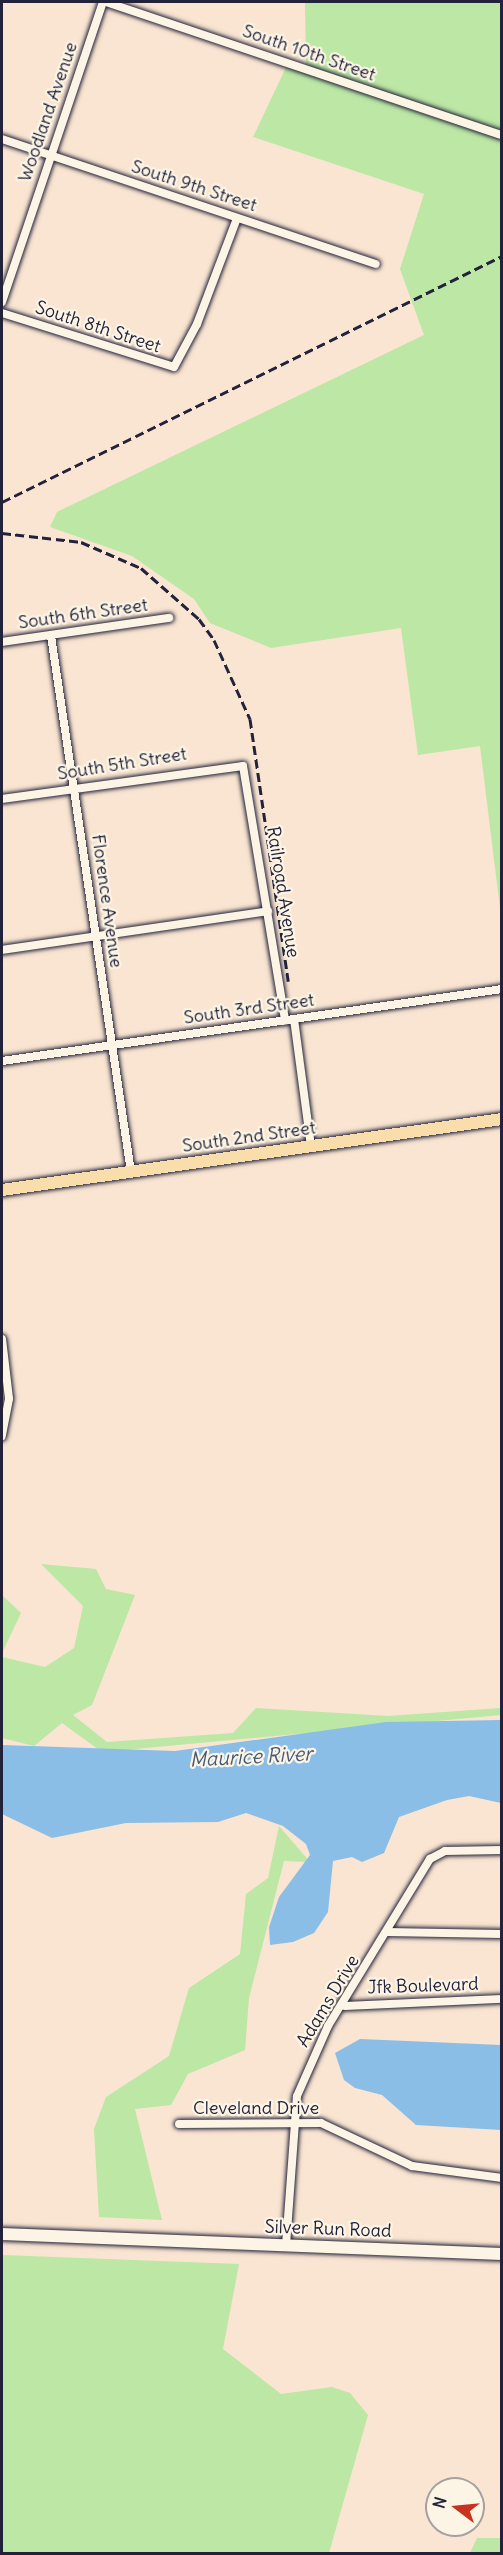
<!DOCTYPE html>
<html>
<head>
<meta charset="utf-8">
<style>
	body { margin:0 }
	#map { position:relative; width:503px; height:2555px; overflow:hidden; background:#f9e5d1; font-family:Delius,sans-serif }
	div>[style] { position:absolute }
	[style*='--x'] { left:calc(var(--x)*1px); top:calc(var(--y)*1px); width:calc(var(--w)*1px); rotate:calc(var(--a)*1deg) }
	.green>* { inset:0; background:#bce7a4 }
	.water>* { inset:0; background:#8abee7 }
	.roads { filter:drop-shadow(0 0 2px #22223b) drop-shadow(0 0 2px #22223b) }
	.street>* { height:8px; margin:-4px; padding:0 4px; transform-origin:4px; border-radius:4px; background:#fcf5e5 }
	.secondary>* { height:12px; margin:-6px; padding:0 6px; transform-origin:6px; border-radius:6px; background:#fcf5e5 }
	.primary>* { height:12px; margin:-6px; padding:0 6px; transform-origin:6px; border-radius:6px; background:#f9deab }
	.rail>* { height:3px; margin-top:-1.5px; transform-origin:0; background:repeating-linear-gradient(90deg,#22223b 0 9px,transparent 0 13.5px) }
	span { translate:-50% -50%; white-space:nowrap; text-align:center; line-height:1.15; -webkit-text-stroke:4.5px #fcf5e5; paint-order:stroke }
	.street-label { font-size:18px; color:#22223b }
	.water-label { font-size:20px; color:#465977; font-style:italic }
	.frame { position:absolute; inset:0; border:3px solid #22223b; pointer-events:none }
	.north { position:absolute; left:425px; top:2477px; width:60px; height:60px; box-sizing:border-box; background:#fcf5e5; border:2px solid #a5a1a1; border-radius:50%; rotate:286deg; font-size:16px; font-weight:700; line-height:24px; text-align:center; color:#22223b }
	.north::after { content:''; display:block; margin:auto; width:21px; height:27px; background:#c8321e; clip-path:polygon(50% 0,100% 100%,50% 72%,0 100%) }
</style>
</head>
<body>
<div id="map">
	<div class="green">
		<i style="clip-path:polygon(305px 2px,501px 2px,501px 916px,480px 746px,418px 755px,401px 628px,271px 648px,210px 623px,194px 599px,132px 556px,50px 527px,57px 512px,424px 335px,400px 269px,424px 194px,253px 137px,289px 61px,306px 68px)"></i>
		<i style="clip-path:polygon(41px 1564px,96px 1569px,106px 1589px,135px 1595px,92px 1705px,73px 1715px,107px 1742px,233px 1733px,256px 1708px,388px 1716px,501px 1708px,501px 1715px,102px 1752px,62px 1723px,34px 1746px,2px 1738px,2px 1657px,45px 1667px,74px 1648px,83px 1606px)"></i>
		<i style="clip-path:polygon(2px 1595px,21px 1613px,2px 1653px)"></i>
		<i style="clip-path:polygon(279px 1826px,310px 1862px,284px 1861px,249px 1998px,245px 2050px,188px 2074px,171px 2105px,135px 2109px,162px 2220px,99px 2217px,94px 2129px,106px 2097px,169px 2056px,189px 1988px,240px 1954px,246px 1894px,268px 1878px)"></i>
		<i style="clip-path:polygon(2px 2255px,239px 2264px,223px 2349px,281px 2394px,332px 2387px,350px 2393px,368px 2415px,329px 2553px,2px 2553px)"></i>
		<i style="clip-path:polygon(477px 2538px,501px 2538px,501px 2553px,470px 2553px)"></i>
	</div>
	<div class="water">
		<i style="clip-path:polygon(501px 1720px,501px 1803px,469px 1796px,447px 1800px,399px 1817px,384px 1853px,362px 1862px,352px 1857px,333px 1861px,328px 1912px,314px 1933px,293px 1942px,270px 1945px,269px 1927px,279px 1897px,310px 1855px,306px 1844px,283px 1826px,246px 1813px,218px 1822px,126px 1823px,52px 1838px,2px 1814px,2px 1745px,175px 1751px,386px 1722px)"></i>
		<i style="clip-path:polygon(360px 2039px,501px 2045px,501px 2130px,416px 2125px,382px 2095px,355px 2088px,344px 2080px,335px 2053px)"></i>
	</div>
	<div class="roads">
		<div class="street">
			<i style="--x:106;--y:2;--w:418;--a:18.6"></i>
			<i style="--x:2;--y:139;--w:394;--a:18.5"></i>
			<i style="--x:2;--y:302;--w:317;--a:-71.4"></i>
			<i style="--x:2;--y:313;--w:180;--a:17.4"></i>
			<i style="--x:174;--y:367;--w:49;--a:-61.9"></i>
			<i style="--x:197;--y:324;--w:113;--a:-69.3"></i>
			<i style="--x:51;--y:636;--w:542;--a:81.51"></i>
			<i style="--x:2;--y:642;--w:169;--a:-8.2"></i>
			<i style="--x:2;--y:799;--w:243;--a:-7.8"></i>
			<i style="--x:243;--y:766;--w:258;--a:80.6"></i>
			<i style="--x:2;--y:950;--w:269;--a:-8.3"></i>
			<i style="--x:294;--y:1019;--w:128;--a:82.4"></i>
			<i style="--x:2;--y:1061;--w:505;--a:-8.19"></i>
			<i style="--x:2;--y:1339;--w:60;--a:83.3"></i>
			<i style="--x:9;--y:1399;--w:38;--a:101"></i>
			<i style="--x:387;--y:1932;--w:115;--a:1"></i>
			<i style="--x:345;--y:2006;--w:157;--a:-2.6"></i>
			<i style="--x:179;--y:2124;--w:142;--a:-0.4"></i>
			<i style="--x:321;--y:2123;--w:101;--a:25.3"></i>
			<i style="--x:412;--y:2166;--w:91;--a:7.6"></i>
			<i style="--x:286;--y:2245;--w:149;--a:-85.8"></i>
			<i style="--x:297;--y:2096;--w:77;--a:-66.1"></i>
			<i style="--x:328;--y:2026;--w:196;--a:-58.6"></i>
			<i style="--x:430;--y:1859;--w:17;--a:-28"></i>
			<i style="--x:445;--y:1851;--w:57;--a:-1"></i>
		</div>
		<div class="secondary">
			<i style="--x:2;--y:2234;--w:500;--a:2.29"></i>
		</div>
		<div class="primary">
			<i style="--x:2;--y:1190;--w:505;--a:-8.08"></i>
		</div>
	</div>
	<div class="rail">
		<i style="--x:2;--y:502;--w:557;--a:-26.2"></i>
		<i style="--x:2;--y:533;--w:80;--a:6.5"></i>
		<i style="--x:81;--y:542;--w:65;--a:23.4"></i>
		<i style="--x:141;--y:568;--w:77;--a:41.3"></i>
		<i style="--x:199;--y:619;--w:26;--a:54"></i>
		<i style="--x:214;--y:640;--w:87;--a:65.5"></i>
		<i style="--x:250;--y:719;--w:265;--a:81.7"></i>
	</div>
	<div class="street-label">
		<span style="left:309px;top:53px;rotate:19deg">South 10th Street</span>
		<span style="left:48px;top:112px;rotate:-71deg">Woodland Avenue</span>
		<span style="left:194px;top:186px;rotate:18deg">South 9th Street</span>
		<span style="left:98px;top:327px;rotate:18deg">South 8th Street</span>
		<span style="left:83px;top:614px;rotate:-8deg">South 6th Street</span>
		<span style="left:122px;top:764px;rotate:-9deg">South 5th Street</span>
		<span style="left:283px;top:892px;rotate:81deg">Railroad Avenue</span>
		<span style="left:107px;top:901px;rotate:82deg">Florence Avenue</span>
		<span style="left:249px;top:1009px;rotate:-8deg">South 3rd Street</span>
		<span style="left:249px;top:1137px;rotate:-8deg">South 2nd Street</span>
		<span style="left:423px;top:1986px;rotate:-2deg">Jfk Boulevard</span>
		<span style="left:328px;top:2001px;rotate:-59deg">Adams Drive</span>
		<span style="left:256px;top:2108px">Cleveland Drive</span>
		<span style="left:328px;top:2229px;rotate:2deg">Silver Run Road</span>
	</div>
	<div class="water-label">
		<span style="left:251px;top:1756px;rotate:-3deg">Maurice River</span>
	</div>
	<div class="frame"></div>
	<div class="north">N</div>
</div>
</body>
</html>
